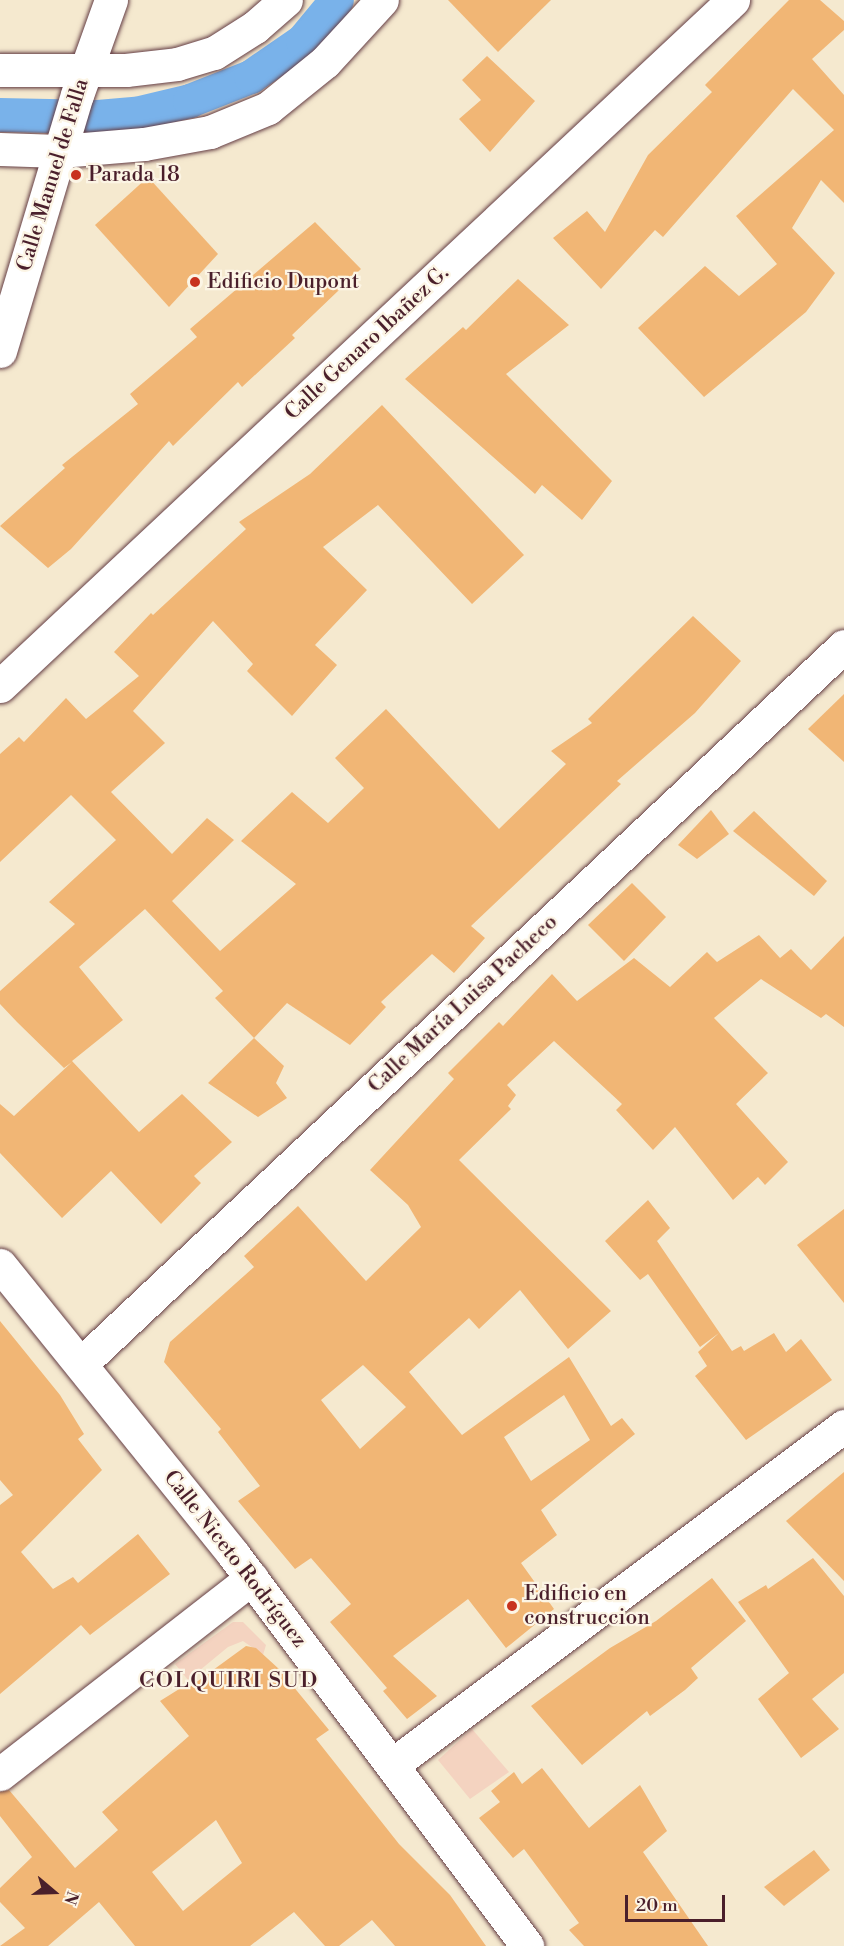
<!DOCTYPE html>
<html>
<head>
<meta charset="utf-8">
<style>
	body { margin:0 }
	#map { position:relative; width:844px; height:1946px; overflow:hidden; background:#f5e9cf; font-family:"Libre Bodoni",serif }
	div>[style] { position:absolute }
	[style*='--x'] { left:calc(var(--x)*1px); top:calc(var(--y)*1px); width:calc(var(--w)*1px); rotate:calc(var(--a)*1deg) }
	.built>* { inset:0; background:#f4d3c0 }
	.canal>* { height:34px; margin:-17px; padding:0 17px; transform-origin:17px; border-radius:17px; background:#79b2ea }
	.building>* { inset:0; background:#f1b675 }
	.roads { filter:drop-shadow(0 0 2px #643d44) drop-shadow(0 0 2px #643d44) }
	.minor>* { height:33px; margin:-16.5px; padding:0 16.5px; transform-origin:16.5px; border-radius:16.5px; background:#fff }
	.dots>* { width:16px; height:16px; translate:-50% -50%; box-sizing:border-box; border:3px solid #fcf5e5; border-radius:50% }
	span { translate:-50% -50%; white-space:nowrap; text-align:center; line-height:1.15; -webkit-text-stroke:4.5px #fcf5e5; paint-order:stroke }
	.street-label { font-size:21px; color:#4a1f2b }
	.poi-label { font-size:21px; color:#4a1f2b }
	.left { translate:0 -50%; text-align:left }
	.neighbourhood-label { font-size:22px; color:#4a1f2b; letter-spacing:1.5px }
	.north { position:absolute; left:24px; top:1862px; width:60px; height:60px; -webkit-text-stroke:4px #fcf5e5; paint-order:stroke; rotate:109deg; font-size:16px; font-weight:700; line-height:24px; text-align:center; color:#4a1f2b }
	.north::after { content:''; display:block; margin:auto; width:21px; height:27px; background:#4a1f2b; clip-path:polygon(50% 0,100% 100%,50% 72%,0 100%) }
	.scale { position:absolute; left:625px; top:1895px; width:100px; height:27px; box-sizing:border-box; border:3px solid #4a1f2b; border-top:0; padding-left:8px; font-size:18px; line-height:21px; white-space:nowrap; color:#4a1f2b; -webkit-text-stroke:4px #fcf5e5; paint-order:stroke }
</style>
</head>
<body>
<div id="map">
	<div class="built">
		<i style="clip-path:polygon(233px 1622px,243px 1622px,266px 1645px,263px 1655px,243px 1641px,228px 1647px,188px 1680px,175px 1664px)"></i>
		<i style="clip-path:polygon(472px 1729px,509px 1772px,470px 1799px,438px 1760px)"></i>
	</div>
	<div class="canal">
		<i style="--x:0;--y:115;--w:98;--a:1.2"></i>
		<i style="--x:98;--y:117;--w:38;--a:-5"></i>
		<i style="--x:136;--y:114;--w:56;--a:-13.5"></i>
		<i style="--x:190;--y:101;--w:66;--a:-21.5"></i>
		<i style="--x:251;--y:77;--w:63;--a:-34.7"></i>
		<i style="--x:303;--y:41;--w:53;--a:-50.3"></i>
	</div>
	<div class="building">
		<i style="clip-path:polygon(448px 0,551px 0,498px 52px)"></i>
		<i style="clip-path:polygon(789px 0,820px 0,844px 21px,844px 30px,812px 59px,844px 95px,844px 203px,821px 180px,792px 228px,835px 273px,806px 312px,704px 397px,638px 328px,705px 266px,739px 296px,777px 264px,736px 216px,834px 130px,793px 89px,663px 237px,655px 230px,601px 289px,553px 238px,587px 211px,605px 232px,648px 155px,712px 92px,705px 85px)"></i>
		<i style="clip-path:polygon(487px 56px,535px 101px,490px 152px,459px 119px,481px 100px,462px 80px)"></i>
		<i style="clip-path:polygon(148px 177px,218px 254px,169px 307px,95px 225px)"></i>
		<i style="clip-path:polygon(315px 222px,361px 269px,292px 335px,295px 338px,242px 387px,238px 382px,173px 446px,169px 441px,71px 549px,48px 568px,0 526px,65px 468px,62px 465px,138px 404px,130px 394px,197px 337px,190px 329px)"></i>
		<i style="clip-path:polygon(518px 279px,569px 325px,506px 374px,612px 481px,582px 520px,542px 485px,535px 494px,405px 379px,463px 327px,466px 330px)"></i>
		<i style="clip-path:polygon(382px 405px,524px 555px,472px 604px,378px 505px,323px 547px,367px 590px,315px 645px,337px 665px,292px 716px,247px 671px,253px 664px,213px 621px,133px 711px,165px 743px,111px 792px,172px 854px,207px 818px,234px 840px,172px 901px,220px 951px,296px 884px,241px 841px,292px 792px,328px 823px,364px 788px,335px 758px,386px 709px,499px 829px,566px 764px,551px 751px,592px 723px,588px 719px,693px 616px,741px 661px,695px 713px,617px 781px,621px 784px,471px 926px,485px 938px,454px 973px,432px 954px,381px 1002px,386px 1007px,350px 1045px,287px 1003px,254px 1038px,215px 998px,223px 991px,145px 909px,79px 967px,123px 1020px,72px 1061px,139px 1132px,182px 1094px,232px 1142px,194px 1176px,201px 1183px,161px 1224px,111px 1171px,62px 1218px,0 1153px,0 1104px,14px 1116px,72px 1062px,64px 1068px,17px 1022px,0 1004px,0 991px,75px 924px,49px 902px,116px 840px,71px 795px,0 862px,0 754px,19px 737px,24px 742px,66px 698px,86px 719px,139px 676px,114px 652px,151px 613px,153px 615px,246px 529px,239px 522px,310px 474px)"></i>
		<i style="clip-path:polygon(844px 694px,844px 762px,808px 729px)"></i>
		<i style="clip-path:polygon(711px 810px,729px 834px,697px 859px,678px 845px)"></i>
		<i style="clip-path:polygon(754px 811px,827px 881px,814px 896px,733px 831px)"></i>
		<i style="clip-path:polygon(632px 883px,666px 917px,624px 961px,588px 925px)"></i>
		<i style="clip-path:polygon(evenodd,759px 935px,780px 958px,791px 949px,811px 970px,844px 936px,844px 1027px,826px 1014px,821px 1018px,761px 979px,714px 1018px,768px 1073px,736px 1104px,788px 1162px,765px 1185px,758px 1177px,733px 1200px,675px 1127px,653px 1150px,616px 1110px,622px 1104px,554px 1041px,507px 1085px,516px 1095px,508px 1106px,511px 1109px,459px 1160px,611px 1311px,568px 1349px,520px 1290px,479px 1329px,469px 1318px,409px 1372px,462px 1435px,569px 1357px,611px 1426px,622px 1418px,635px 1434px,541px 1510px,557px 1535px,521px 1563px,554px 1609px,506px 1648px,468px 1599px,393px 1656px,437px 1696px,407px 1719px,383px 1691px,387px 1688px,330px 1622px,351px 1604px,311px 1558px,295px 1569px,238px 1501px,260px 1486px,218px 1432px,221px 1429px,164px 1362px,170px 1342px,254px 1267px,244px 1256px,298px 1206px,366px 1281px,421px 1227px,408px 1205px,370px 1170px,454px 1079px,448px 1073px,499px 1022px,503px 1026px,552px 974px,577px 1001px,634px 958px,670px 987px,707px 952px,717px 962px,759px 935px,363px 1365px,406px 1407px,360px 1449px,321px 1400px,363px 1365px,759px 935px,564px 1395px,590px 1440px,531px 1481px,504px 1437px,564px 1395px)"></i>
		<i style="clip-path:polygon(254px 1038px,284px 1066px,276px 1083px,287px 1098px,258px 1117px,208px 1083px)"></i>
		<i style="clip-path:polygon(648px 1200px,670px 1228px,657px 1241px,732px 1351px,741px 1346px,744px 1351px,774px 1333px,786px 1352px,801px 1339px,832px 1380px,746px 1440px,695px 1376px,707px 1366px,698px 1352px,719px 1333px,700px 1347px,648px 1274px,640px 1280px,605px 1241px)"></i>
		<i style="clip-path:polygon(844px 1209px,844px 1303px,797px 1245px)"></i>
		<i style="clip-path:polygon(0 1321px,60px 1395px,84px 1434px,78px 1439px,102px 1470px,21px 1552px,53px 1589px,73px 1577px,78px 1583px,138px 1534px,170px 1574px,90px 1635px,81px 1625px,0 1694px,0 1505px,13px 1495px,0 1480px)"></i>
		<i style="clip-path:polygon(844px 1472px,844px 1581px,786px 1521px)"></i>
		<i style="clip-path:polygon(813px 1558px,844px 1596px,844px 1673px,812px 1699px,839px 1729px,801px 1758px,758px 1699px,789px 1673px,738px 1602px,766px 1585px,768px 1589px)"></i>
		<i style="clip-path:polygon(712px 1578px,746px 1621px,691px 1668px,698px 1678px,685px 1690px,650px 1716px,647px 1711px,582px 1765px,531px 1706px,610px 1648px,656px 1621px)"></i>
		<i style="clip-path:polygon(evenodd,246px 1646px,256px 1648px,279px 1669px,329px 1730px,316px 1739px,399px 1844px,450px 1895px,486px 1946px,395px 1946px,372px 1920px,339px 1946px,325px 1946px,294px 1912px,250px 1946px,135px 1946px,99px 1902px,48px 1946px,0 1946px,25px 1928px,0 1902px,0 1888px,32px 1857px,0 1816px,0 1792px,9px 1790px,75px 1868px,118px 1830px,102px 1812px,189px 1736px,160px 1701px,184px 1686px,187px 1689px,246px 1646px,216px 1820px,242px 1863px,183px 1911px,152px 1872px,216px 1820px)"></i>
		<i style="clip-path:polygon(542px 1768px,589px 1828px,640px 1785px,667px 1831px,643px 1852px,708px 1946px,584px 1946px,569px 1930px,579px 1923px,524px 1849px,513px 1858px,479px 1818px,500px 1802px,491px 1791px,514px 1772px,522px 1784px)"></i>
		<i style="clip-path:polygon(814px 1850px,830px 1870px,784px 1906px,764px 1887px)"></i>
	</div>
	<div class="roads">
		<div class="minor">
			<i style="--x:0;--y:70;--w:126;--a:0"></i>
			<i style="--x:126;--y:70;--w:51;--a:-6.7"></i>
			<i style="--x:177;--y:64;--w:39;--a:-17"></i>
			<i style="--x:214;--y:53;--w:49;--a:-32.4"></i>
			<i style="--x:255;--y:27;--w:41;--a:-41.1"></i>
			<i style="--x:0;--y:149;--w:60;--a:1.9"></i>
			<i style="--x:60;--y:151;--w:84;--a:-4.8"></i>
			<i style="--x:144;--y:144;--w:67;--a:-10.3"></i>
			<i style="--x:210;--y:132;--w:63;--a:-22.5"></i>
			<i style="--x:268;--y:108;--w:73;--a:-38.9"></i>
			<i style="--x:325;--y:62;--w:84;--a:-47.4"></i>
			<i style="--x:0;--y:351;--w:267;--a:-73.3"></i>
			<i style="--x:77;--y:95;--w:101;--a:-70.3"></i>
			<i style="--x:0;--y:686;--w:1004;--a:-43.1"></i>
			<i style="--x:0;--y:1265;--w:371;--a:51.1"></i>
			<i style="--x:233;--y:1554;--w:490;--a:53.1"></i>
			<i style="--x:82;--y:1363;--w:1046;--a:-43.26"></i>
			<i style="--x:392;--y:1765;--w:565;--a:-36.87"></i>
			<i style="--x:0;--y:1774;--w:319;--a:-37.9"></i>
		</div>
	</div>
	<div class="dots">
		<i style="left:76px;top:175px;background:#c8321e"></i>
		<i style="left:195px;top:282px;background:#c8321e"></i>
		<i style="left:512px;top:1606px;background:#c8321e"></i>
	</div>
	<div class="street-label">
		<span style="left:53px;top:175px;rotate:-73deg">Calle Manuel de Falla</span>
		<span style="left:367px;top:343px;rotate:-43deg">Calle Genaro Ibañez G.</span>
		<span style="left:463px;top:1004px;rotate:-43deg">Calle María Luisa Pacheco</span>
		<span style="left:235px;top:1559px;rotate:52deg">Calle Niceto Rodríguez</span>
	</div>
	<div class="poi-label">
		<span class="left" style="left:88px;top:175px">Parada 18</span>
		<span class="left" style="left:207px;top:282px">Edificio Dupont</span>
		<span class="left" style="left:524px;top:1606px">Edificio en<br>construccion</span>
	</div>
	<div class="neighbourhood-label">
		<span style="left:229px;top:1681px">COLQUIRI SUD</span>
	</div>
	<div class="north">N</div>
	<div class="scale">20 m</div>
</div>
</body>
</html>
